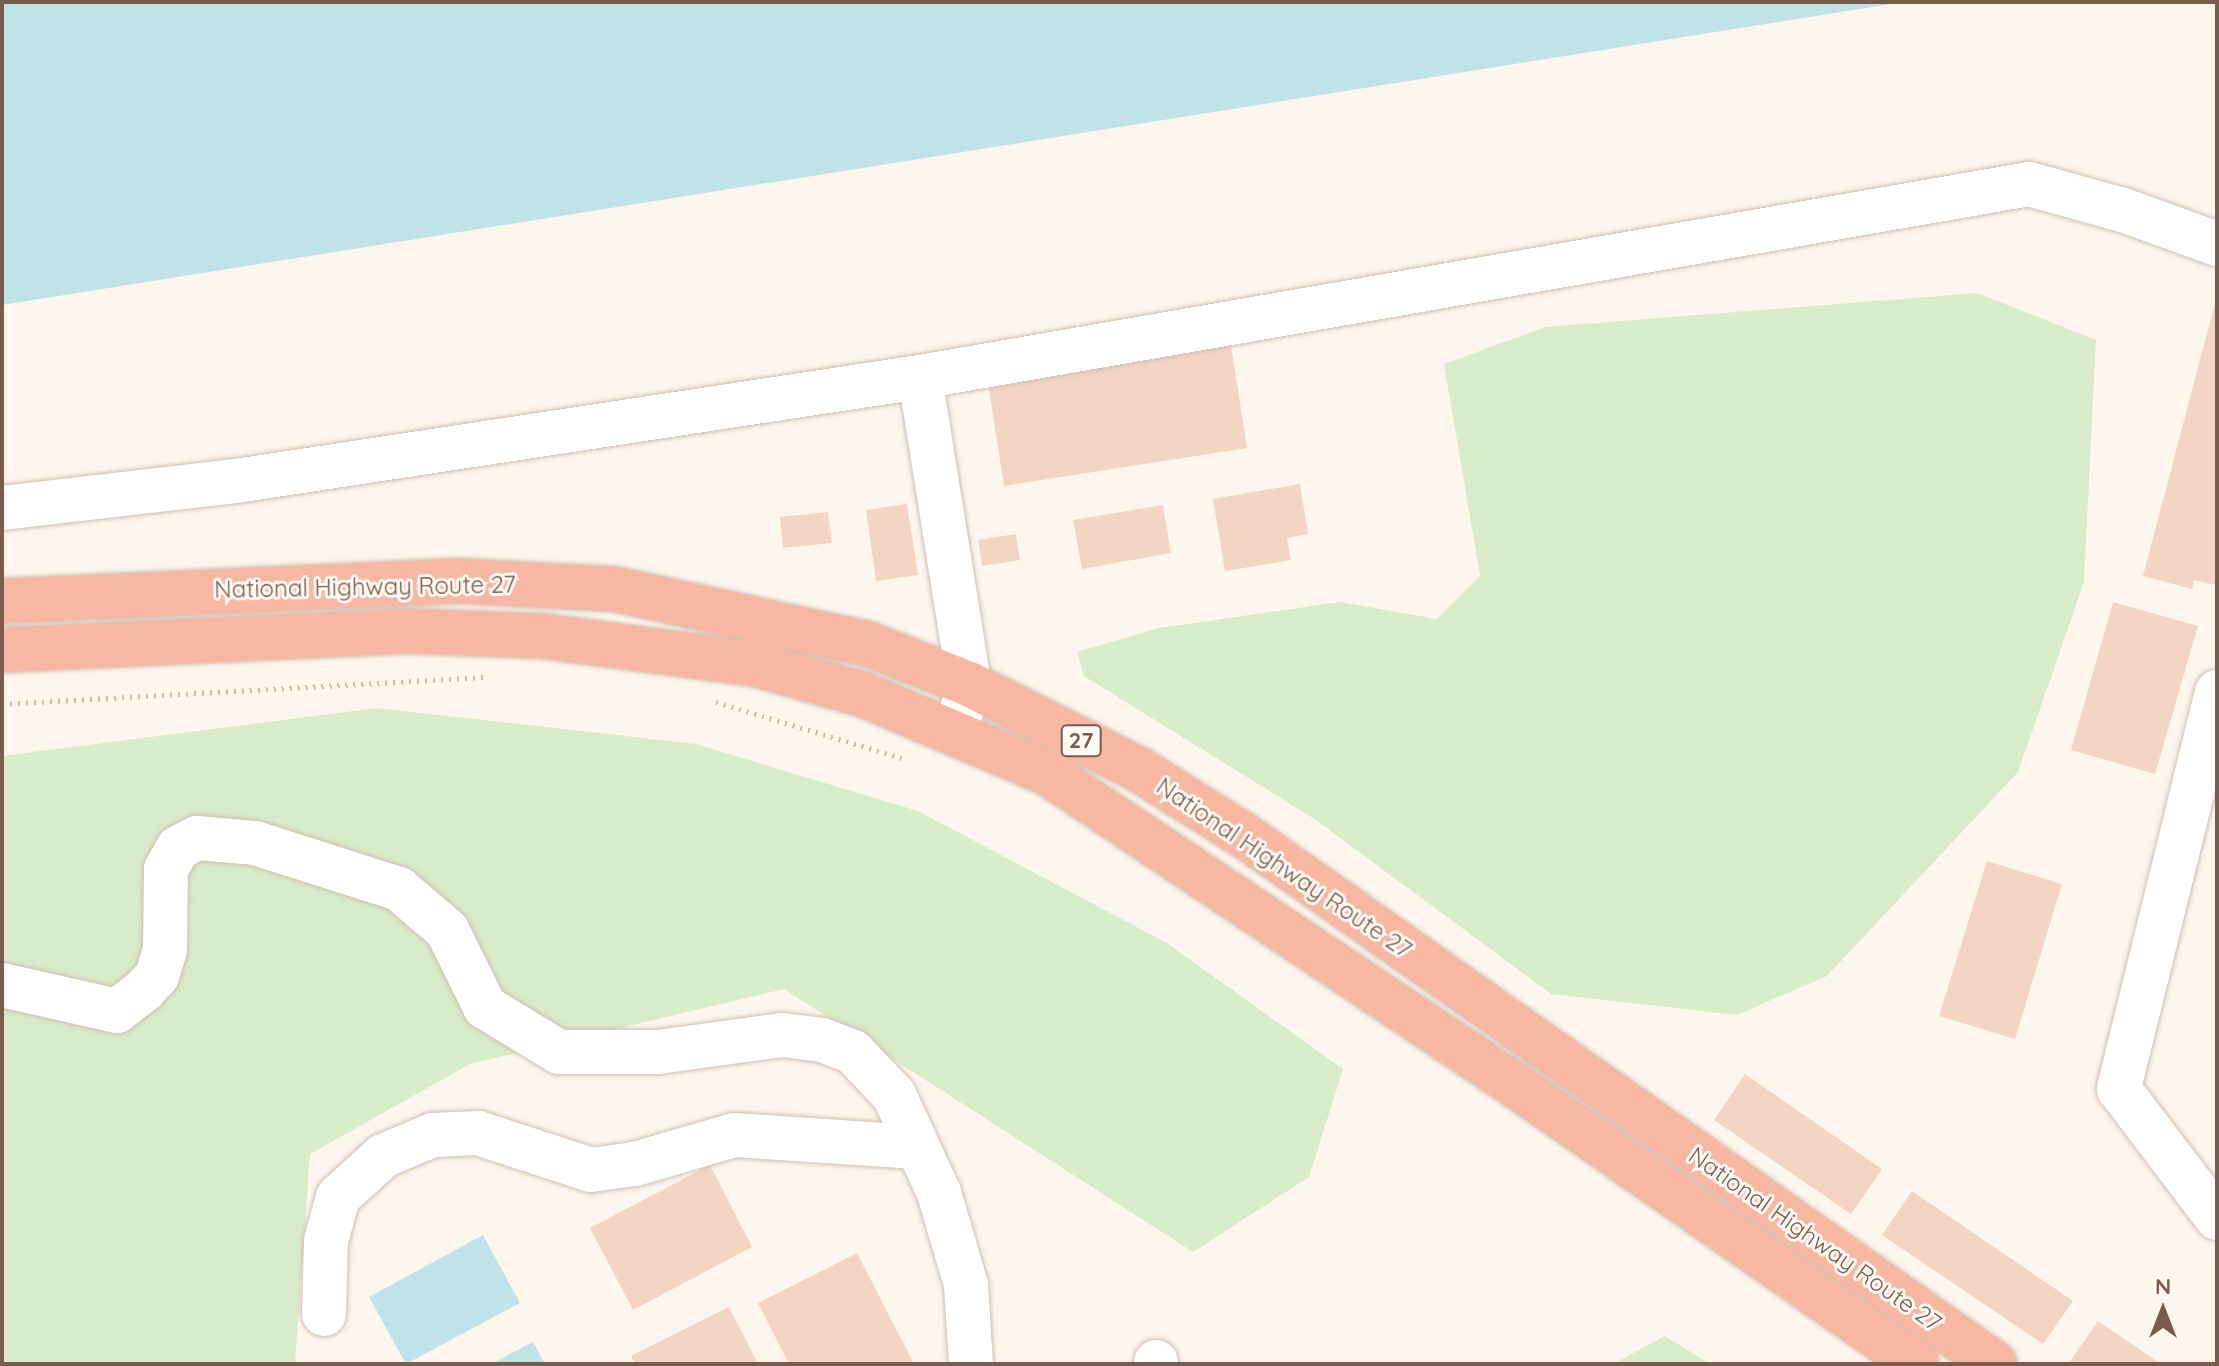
<!DOCTYPE html>
<html>
<head>
<meta charset="utf-8">
<style>
	body { margin:0 }
	#map { position:relative; width:2219px; height:1366px; overflow:hidden; background:#fdf6ec; font-family:Quicksand,sans-serif }
	div>[style] { position:absolute }
	[style*='--x'] { left:calc(var(--x)*1px); top:calc(var(--y)*1px); width:calc(var(--w)*1px); rotate:calc(var(--a)*1deg) }
	.green>* { inset:0; background:#d8ecc9 }
	.water>* { inset:0; background:#bfe3e8 }
	.building>* { inset:0; background:#f3d5c3 }
	.path>* { height:5px; margin-top:-2.5px; transform-origin:0; background:repeating-linear-gradient(90deg,#d9b8a5 0 2px,transparent 0 8px) }
	.roads { filter:drop-shadow(0 0 2px #d1beb0) drop-shadow(0 0 2px #d1beb0) }
	.minor>* { height:44px; margin:-22px; padding:0 22px; transform-origin:22px; border-radius:22px; background:#fff }
	.highway>* { height:44px; margin:-22px; padding:0 22px; transform-origin:22px; border-radius:22px; background:#f7b7a3 }
	span { translate:-50% -50%; white-space:nowrap; text-align:center; line-height:1.15; -webkit-text-stroke:6px #fffaf3; paint-order:stroke }
	.shield-label span { padding:2px 6px; background:#fffaf3; border:2px solid; border-radius:6px; -webkit-text-stroke-width:0 }
	.shield-label { font-size:22px; color:#7a5c4d; font-weight:700 }
	.street-label { font-size:24px; color:#7a5c4d }
	.frame { position:absolute; inset:0; border:4px solid #7a5c4d; pointer-events:none }
	.north { position:absolute; left:2123px; top:1270px; width:80px; height:80px; -webkit-text-stroke:6px #fffaf3; paint-order:stroke; rotate:0deg; font-size:22px; font-weight:700; line-height:32px; text-align:center; color:#7a5c4d }
	.north::after { content:''; display:block; margin:auto; width:28px; height:36px; background:#7a5c4d; clip-path:polygon(50% 0,100% 100%,50% 72%,0 100%) }
</style>
</head>
<body>
<div id="map">
	<div class="green">
		<i style="clip-path:polygon(1977px 293px,2096px 340px,2084px 582px,2018px 772px,1827px 976px,1737px 1015px,1551px 994px,1316px 820px,1084px 676px,1077px 652px,1159px 628px,1340px 602px,1437px 619px,1480px 576px,1444px 364px,1545px 327px)"></i>
		<i style="clip-path:polygon(377px 708px,696px 744px,918px 811px,1167px 943px,1343px 1069px,1309px 1177px,1193px 1252px,784px 989px,470px 1064px,310px 1154px,295px 1364px,2px 1364px,2px 756px)"></i>
		<i style="clip-path:polygon(1665px 1336px,1710px 1364px,1613px 1364px)"></i>
	</div>
	<div class="water">
		<i style="clip-path:polygon(2px 2px,1904px 2px,2px 305px)"></i>
		<i style="clip-path:polygon(483px 1235px,520px 1303px,406px 1364px,369px 1297px)"></i>
		<i style="clip-path:polygon(533px 1342px,545px 1364px,491px 1364px)"></i>
	</div>
	<div class="building">
		<i style="clip-path:polygon(2216px 299px,2217px 581px,2216px 585px,2194px 580px,2192px 589px,2143px 576px)"></i>
		<i style="clip-path:polygon(1230px 339px,1247px 448px,1004px 486px,987px 377px)"></i>
		<i style="clip-path:polygon(1300px 484px,1308px 534px,1287px 538px,1291px 560px,1225px 571px,1213px 499px)"></i>
		<i style="clip-path:polygon(907px 504px,918px 575px,876px 581px,866px 510px)"></i>
		<i style="clip-path:polygon(1163px 505px,1171px 553px,1082px 569px,1073px 520px)"></i>
		<i style="clip-path:polygon(828px 512px,832px 543px,783px 548px,780px 517px)"></i>
		<i style="clip-path:polygon(1016px 534px,1020px 560px,982px 566px,978px 540px)"></i>
		<i style="clip-path:polygon(2113px 602px,2198px 626px,2155px 774px,2071px 750px)"></i>
		<i style="clip-path:polygon(1987px 861px,2062px 884px,2015px 1039px,1939px 1016px)"></i>
		<i style="clip-path:polygon(1745px 1074px,1882px 1169px,1851px 1214px,1714px 1120px)"></i>
		<i style="clip-path:polygon(710px 1165px,752px 1247px,633px 1310px,590px 1228px)"></i>
		<i style="clip-path:polygon(1912px 1191px,2073px 1301px,2043px 1344px,1882px 1235px)"></i>
		<i style="clip-path:polygon(857px 1253px,914px 1364px,789px 1364px,758px 1303px)"></i>
		<i style="clip-path:polygon(729px 1307px,758px 1364px,635px 1364px,631px 1356px)"></i>
		<i style="clip-path:polygon(2098px 1321px,2161px 1364px,2068px 1364px)"></i>
	</div>
	<div class="path">
		<i style="--x:716;--y:702;--w:197;--a:16.8"></i>
		<i style="--x:2;--y:704;--w:483;--a:-3.2"></i>
	</div>
	<div class="roads">
		<div class="minor">
			<i style="--x:920;--y:377;--w:311;--a:80.9"></i>
			<i style="--x:969;--y:684;--w:48;--a:105.8"></i>
			<i style="--x:2;--y:508;--w:236;--a:-6.6"></i>
			<i style="--x:236;--y:481;--w:692;--a:-8.65"></i>
			<i style="--x:920;--y:377;--w:1126;--a:-9.87"></i>
			<i style="--x:2029;--y:184;--w:98;--a:15.5"></i>
			<i style="--x:2123;--y:210;--w:100;--a:19.9"></i>
			<i style="--x:2217;--y:692;--w:409;--a:103.9"></i>
			<i style="--x:2119;--y:1089;--w:162;--a:52.8"></i>
			<i style="--x:2;--y:985;--w:118;--a:12.7"></i>
			<i style="--x:117;--y:1011;--w:34;--a:-38"></i>
			<i style="--x:144;--y:990;--w:19;--a:-47"></i>
			<i style="--x:157;--y:976;--w:28;--a:-73"></i>
			<i style="--x:165;--y:949;--w:80;--a:-89.3"></i>
			<i style="--x:166;--y:869;--w:24;--a:-60"></i>
			<i style="--x:178;--y:848;--w:21;--a:-28"></i>
			<i style="--x:197;--y:838;--w:58;--a:4.9"></i>
			<i style="--x:255;--y:843;--w:151;--a:17.7"></i>
			<i style="--x:399;--y:889;--w:63;--a:40.5"></i>
			<i style="--x:447;--y:930;--w:86;--a:63.7"></i>
			<i style="--x:485;--y:1007;--w:87;--a:31.3"></i>
			<i style="--x:559;--y:1052;--w:99;--a:0"></i>
			<i style="--x:658;--y:1052;--w:125;--a:-7.8"></i>
			<i style="--x:782;--y:1035;--w:40;--a:7.1"></i>
			<i style="--x:822;--y:1040;--w:33;--a:21"></i>
			<i style="--x:853;--y:1052;--w:59;--a:46.4"></i>
			<i style="--x:894;--y:1095;--w:108;--a:65.3"></i>
			<i style="--x:939;--y:1193;--w:96;--a:73.6"></i>
			<i style="--x:966;--y:1285;--w:79;--a:86.4"></i>
			<i style="--x:324;--y:1314;--w:73;--a:-88.4"></i>
			<i style="--x:326;--y:1241;--w:46;--a:-74.7"></i>
			<i style="--x:338;--y:1197;--w:61;--a:-42.3"></i>
			<i style="--x:383;--y:1156;--w:54;--a:-22.8"></i>
			<i style="--x:433;--y:1135;--w:45;--a:-2.5"></i>
			<i style="--x:478;--y:1133;--w:119;--a:18.1"></i>
			<i style="--x:591;--y:1170;--w:44;--a:-7.8"></i>
			<i style="--x:635;--y:1164;--w:104;--a:-16.2"></i>
			<i style="--x:735;--y:1135;--w:183;--a:3.8"></i>
			<i style="--x:1156;--y:1362;--w:2;--a:90"></i>
		</div>
		<div class="highway">
			<i style="--x:2;--y:601;--w:457;--a:-2.5"></i>
			<i style="--x:459;--y:581;--w:155;--a:3"></i>
			<i style="--x:614;--y:589;--w:260;--a:12.2"></i>
			<i style="--x:868;--y:644;--w:109;--a:21.6"></i>
			<i style="--x:969;--y:684;--w:191;--a:26.7"></i>
			<i style="--x:1140;--y:770;--w:124;--a:32.2"></i>
			<i style="--x:1245;--y:836;--w:917;--a:35.15"></i>
			<i style="--x:2;--y:650;--w:405;--a:-2.7"></i>
			<i style="--x:407;--y:631;--w:135;--a:2.1"></i>
			<i style="--x:542;--y:636;--w:215;--a:7.5"></i>
			<i style="--x:755;--y:664;--w:111;--a:15.7"></i>
			<i style="--x:862;--y:694;--w:200;--a:23"></i>
			<i style="--x:1046;--y:772;--w:564;--a:33.72"></i>
			<i style="--x:1515;--y:1085;--w:489;--a:34.8"></i>
		</div>
	</div>
	<div class="shield-label">
		<span style="left:1081px;top:741px">27</span>
	</div>
	<div class="street-label">
		<span style="left:365px;top:587px;rotate:-1deg">National Highway Route 27</span>
		<span style="left:1284px;top:868px;rotate:34deg">National Highway Route 27</span>
		<span style="left:1815px;top:1239px;rotate:35deg">National Highway Route 27</span>
	</div>
	<div class="frame"></div>
	<div class="north">N</div>
</div>
</body>
</html>
